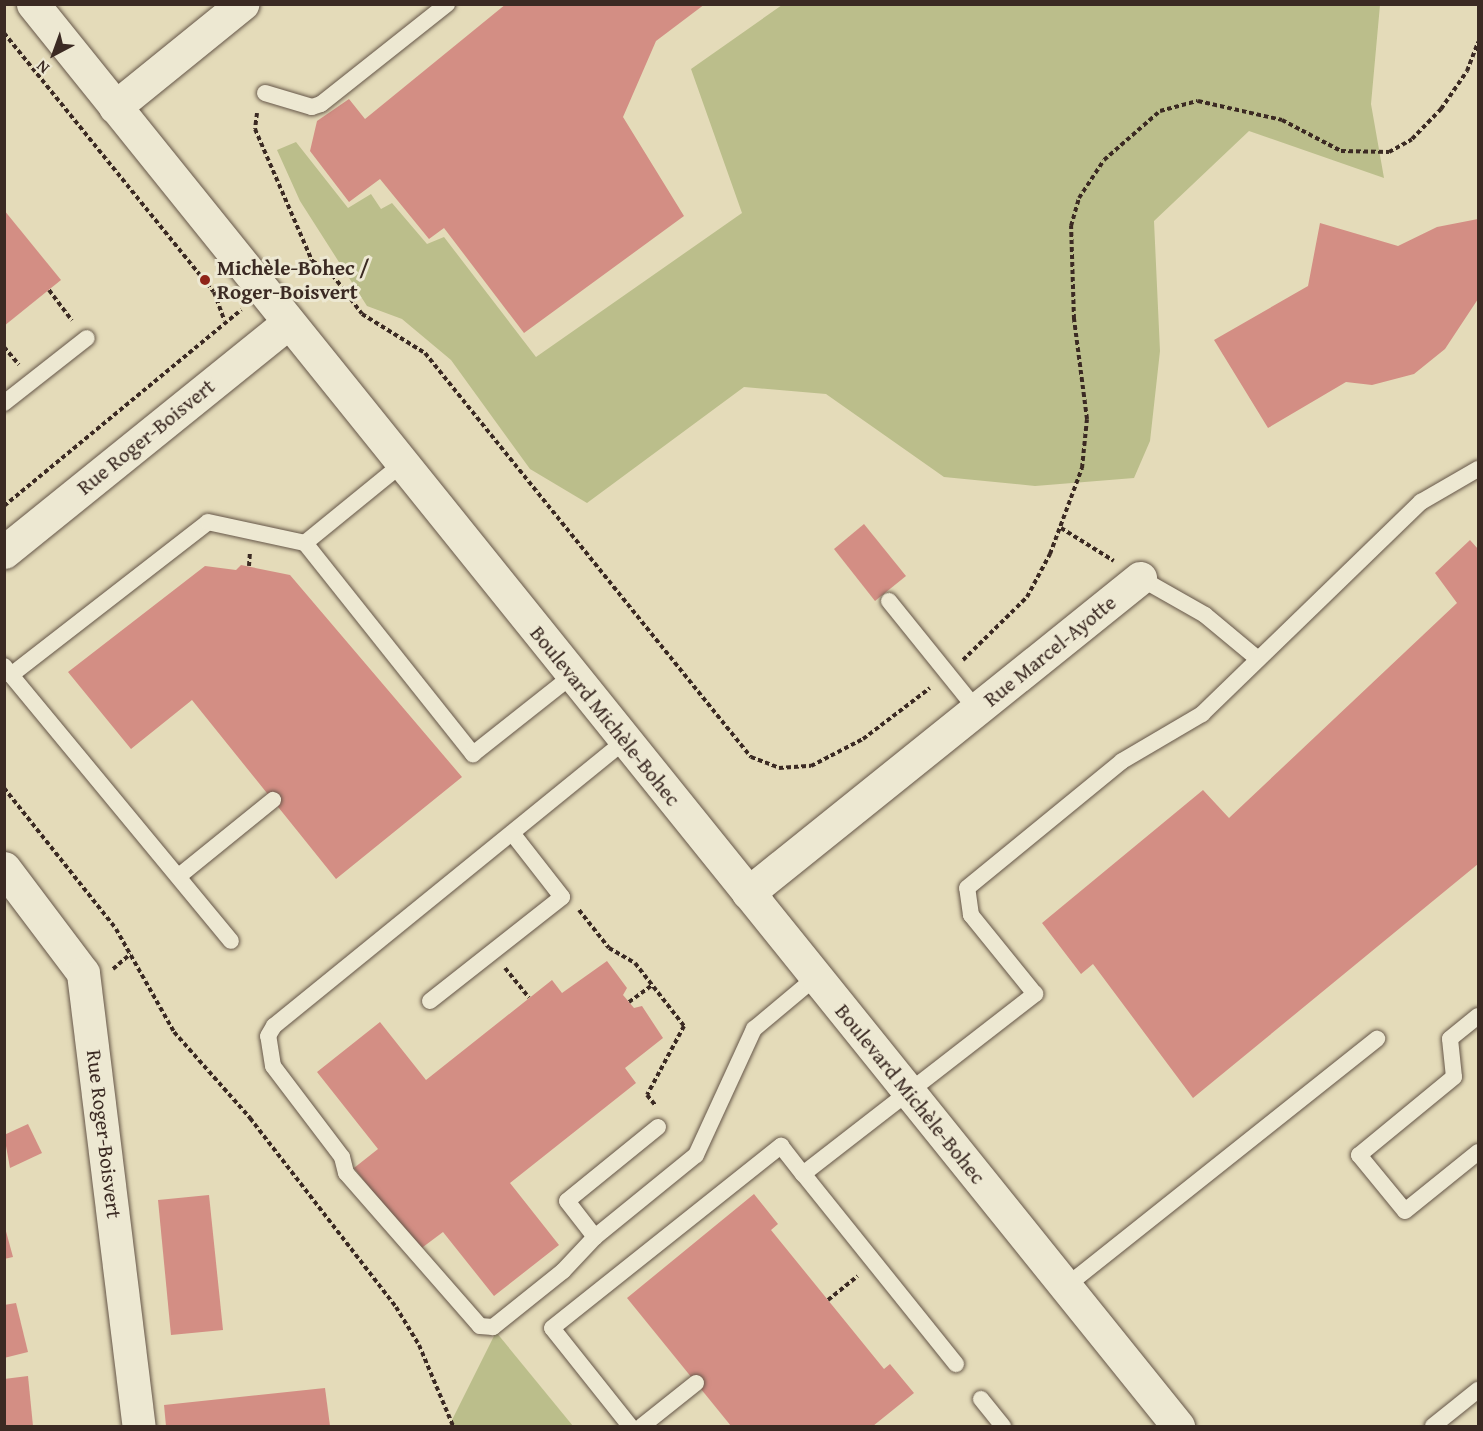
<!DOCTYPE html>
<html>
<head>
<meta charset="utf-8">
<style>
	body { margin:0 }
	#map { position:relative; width:1483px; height:1431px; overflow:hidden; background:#e4dbb9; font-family:"Gentium Book Plus",serif }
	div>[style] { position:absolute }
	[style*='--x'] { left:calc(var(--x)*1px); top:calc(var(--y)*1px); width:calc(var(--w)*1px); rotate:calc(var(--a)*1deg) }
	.green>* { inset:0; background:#bbbe8b }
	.building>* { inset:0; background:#d38e84 }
	.path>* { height:4px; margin-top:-2px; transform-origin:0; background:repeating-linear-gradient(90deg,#3b2a23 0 4.5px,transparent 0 7.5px) }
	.roads { filter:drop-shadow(0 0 2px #655648) drop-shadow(0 0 2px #655648) }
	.lane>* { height:16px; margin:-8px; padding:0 8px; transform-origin:8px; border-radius:8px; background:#ede8d2 }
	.street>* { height:33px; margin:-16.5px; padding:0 16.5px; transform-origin:16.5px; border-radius:16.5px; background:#ede8d2 }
	.secondary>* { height:33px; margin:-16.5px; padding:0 16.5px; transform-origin:16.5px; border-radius:16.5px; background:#ede8d2 }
	.dots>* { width:16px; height:16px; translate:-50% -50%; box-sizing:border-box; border:3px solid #ede8d2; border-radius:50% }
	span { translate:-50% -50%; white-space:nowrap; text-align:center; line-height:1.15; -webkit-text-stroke:6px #ede8d2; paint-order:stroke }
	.poi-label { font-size:21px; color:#3b2a23; font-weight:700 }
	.left { translate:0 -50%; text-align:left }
	.street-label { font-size:21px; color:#3b2a23 }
	.frame { position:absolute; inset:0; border:6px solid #3b2a23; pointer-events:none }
	.north { position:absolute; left:24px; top:24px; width:60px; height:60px; -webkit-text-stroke:4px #ede8d2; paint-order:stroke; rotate:221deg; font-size:16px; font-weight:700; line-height:24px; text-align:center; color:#3b2a23 }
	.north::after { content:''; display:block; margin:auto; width:21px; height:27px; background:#3b2a23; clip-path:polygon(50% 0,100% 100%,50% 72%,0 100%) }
</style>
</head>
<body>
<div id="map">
	<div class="green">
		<i style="clip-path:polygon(782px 5px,1380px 5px,1371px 104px,1384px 178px,1249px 131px,1154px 221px,1160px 351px,1150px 441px,1134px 478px,1035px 486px,944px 477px,826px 394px,744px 387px,587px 503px,530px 469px,451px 360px,402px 319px,367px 306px,300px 201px,277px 150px,296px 142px,348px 208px,371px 194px,381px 209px,392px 203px,427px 244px,444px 237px,536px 357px,742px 213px,691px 69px)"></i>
		<i style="clip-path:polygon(496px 1332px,573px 1426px,449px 1426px)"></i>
	</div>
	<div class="building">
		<i style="clip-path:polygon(506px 4px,705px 4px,656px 41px,623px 117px,684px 216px,524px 333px,444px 228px,429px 239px,380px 179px,349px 202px,310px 151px,317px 121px,349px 99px,365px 119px)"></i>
		<i style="clip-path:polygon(4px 210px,61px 280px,4px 326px)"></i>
		<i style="clip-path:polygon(1478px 219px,1478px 299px,1445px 349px,1414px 374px,1372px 385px,1346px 382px,1268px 428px,1214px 340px,1308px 286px,1320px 223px,1398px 246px,1437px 227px)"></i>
		<i style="clip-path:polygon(864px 524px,906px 576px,875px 601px,834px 549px)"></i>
		<i style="clip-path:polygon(1470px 540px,1478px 549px,1478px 864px,1193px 1098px,1093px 964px,1081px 974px,1042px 923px,1203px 790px,1229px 818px,1457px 603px,1435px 573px)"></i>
		<i style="clip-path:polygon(241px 565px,290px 575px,462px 777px,336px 879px,192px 700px,131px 749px,68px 672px,205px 566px,236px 570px)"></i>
		<i style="clip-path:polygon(607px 961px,627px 988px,623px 995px,634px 1008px,642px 1006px,663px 1038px,625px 1068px,636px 1083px,510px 1183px,559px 1245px,494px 1296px,443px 1232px,419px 1250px,354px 1168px,378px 1149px,317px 1072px,380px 1022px,426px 1080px,552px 980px,562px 993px)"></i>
		<i style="clip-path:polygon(28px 1124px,42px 1153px,10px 1168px,4px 1135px)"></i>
		<i style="clip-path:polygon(754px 1194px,778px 1224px,771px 1230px,884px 1369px,890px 1364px,914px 1393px,873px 1426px,731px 1426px,627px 1298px)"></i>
		<i style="clip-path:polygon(209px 1195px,223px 1330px,171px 1335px,158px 1200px)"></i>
		<i style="clip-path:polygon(4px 1224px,13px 1257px,4px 1259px)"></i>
		<i style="clip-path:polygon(16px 1303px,28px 1352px,4px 1358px,4px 1305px)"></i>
		<i style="clip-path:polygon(28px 1376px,33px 1426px,4px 1426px,4px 1379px)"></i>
		<i style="clip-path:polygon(325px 1388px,330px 1426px,166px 1426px,164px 1405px)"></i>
	</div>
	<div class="path">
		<i style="--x:4;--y:33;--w:333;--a:51"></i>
		<i style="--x:214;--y:292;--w:30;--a:70"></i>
		<i style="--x:257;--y:113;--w:16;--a:97"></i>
		<i style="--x:255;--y:129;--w:144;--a:66.6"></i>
		<i style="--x:289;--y:272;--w:25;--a:-26"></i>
		<i style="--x:312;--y:261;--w:18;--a:27"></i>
		<i style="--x:328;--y:269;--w:56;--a:52.9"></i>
		<i style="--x:362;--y:314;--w:74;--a:31.8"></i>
		<i style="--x:425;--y:353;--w:519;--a:51.1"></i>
		<i style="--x:751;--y:757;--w:30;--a:21"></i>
		<i style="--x:779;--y:768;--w:32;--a:-4"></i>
		<i style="--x:811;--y:766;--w:59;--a:-27.4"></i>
		<i style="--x:863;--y:739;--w:84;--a:-37.3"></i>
		<i style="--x:49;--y:290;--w:38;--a:53"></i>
		<i style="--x:4;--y:347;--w:23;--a:50"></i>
		<i style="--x:4;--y:506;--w:308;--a:-39.6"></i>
		<i style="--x:1061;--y:528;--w:62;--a:31.9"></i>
		<i style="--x:249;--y:566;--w:14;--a:-86"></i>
		<i style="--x:963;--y:660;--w:90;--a:-44.5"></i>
		<i style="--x:1027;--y:597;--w:49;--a:-61.9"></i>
		<i style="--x:1050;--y:554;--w:92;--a:-69.6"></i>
		<i style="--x:1082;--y:468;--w:49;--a:-84.2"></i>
		<i style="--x:1087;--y:419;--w:101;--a:-97.4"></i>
		<i style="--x:1074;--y:319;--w:93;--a:-91.8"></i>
		<i style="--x:1071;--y:226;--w:29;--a:-74"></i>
		<i style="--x:1079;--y:198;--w:45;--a:-56.7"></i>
		<i style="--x:1104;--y:160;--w:74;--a:-41.2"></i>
		<i style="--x:1160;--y:111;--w:39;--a:-15"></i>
		<i style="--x:1198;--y:101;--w:86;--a:12.7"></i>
		<i style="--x:1282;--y:120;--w:67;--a:27.7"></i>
		<i style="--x:1341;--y:151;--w:48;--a:1.2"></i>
		<i style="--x:1389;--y:152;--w:26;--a:-29"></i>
		<i style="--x:1412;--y:139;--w:42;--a:-46"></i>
		<i style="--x:1441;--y:109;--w:46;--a:-55.6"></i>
		<i style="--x:1467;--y:71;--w:31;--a:-69"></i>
		<i style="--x:4;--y:788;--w:180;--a:51.5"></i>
		<i style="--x:116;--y:929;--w:118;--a:60.6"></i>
		<i style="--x:174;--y:1032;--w:115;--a:48.5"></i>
		<i style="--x:250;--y:1118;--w:239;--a:52.3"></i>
		<i style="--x:396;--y:1307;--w:44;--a:58.8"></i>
		<i style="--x:419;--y:1345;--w:88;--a:67.2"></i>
		<i style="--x:579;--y:910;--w:48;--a:51.7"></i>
		<i style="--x:609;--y:948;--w:30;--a:30"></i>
		<i style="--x:635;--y:963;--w:80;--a:52.1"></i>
		<i style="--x:684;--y:1026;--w:78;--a:118.2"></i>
		<i style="--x:647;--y:1095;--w:14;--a:51"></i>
		<i style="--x:505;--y:968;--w:38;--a:51"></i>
		<i style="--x:113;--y:969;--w:23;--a:-41"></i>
		<i style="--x:629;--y:1002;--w:29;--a:-36"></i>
		<i style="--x:828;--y:1300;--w:38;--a:-39"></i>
	</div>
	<div class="roads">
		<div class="lane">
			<i style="--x:265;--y:93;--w:49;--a:16.6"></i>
			<i style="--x:312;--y:107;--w:9;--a:-18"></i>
			<i style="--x:321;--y:104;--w:161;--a:-38.4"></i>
			<i style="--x:4;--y:403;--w:105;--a:-38.1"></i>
			<i style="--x:305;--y:543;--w:125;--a:-39.2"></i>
			<i style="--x:1140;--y:578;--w:75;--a:29.6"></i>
			<i style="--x:1205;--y:615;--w:69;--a:39.7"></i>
			<i style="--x:889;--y:601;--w:140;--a:51.1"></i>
			<i style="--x:4;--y:666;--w:11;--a:52"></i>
			<i style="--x:11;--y:675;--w:249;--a:-37.8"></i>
			<i style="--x:208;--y:522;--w:99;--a:12.2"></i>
			<i style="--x:305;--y:543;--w:270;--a:51.5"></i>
			<i style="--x:473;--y:754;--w:127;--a:-38.3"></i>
			<i style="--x:11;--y:675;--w:345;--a:50.4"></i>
			<i style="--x:179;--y:876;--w:121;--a:-39"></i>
			<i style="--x:430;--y:1001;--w:168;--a:-38.2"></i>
			<i style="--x:562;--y:897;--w:81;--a:-128"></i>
			<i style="--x:1478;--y:1016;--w:36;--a:141"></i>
			<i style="--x:1450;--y:1039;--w:38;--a:84"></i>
			<i style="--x:1454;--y:1077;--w:123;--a:140.6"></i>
			<i style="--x:1359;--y:1155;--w:72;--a:50.6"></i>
			<i style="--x:1405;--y:1211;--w:94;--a:-38.9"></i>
			<i style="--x:658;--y:1127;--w:117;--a:140.9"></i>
			<i style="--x:567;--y:1201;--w:46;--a:52.1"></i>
			<i style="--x:595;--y:1237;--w:130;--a:-39.1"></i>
			<i style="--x:696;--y:1155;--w:139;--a:-65.3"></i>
			<i style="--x:754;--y:1029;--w:81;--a:-40"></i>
			<i style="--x:595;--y:1237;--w:47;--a:133.3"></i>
			<i style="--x:563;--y:1271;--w:90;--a:141.3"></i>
			<i style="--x:493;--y:1327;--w:13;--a:-176"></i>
			<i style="--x:480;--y:1326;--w:203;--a:-131.2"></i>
			<i style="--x:346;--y:1173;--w:16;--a:-104"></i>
			<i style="--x:342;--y:1157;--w:114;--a:-127.2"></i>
			<i style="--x:273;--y:1066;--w:30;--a:-99"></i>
			<i style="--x:268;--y:1036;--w:12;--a:-59"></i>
			<i style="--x:274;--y:1026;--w:452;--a:-39.1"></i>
			<i style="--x:1065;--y:1287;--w:399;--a:-38.5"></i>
			<i style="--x:956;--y:1364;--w:244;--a:-128.8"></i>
			<i style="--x:803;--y:1174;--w:294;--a:-37.8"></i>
			<i style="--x:1035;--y:994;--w:102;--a:-129"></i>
			<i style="--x:971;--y:915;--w:27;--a:-98"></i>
			<i style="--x:967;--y:888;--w:200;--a:-39.3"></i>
			<i style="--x:1122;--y:761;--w:93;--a:-30.4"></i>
			<i style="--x:1202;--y:714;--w:305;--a:-44.1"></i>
			<i style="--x:1421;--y:502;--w:66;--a:-30.1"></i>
			<i style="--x:981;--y:1399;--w:35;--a:51"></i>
			<i style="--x:630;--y:1426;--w:125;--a:-128.5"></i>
			<i style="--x:552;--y:1328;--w:293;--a:-38.5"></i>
			<i style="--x:781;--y:1146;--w:36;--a:52"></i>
			<i style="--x:642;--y:1426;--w:69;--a:-38.5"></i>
			<i style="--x:1433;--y:1426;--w:58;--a:-38.7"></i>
		</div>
		<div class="street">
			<i style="--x:115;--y:107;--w:164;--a:-39"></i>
			<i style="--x:4;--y:552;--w:365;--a:-38.9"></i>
			<i style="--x:4;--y:868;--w:131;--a:53"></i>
			<i style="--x:83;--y:973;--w:456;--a:83"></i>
			<i style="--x:748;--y:893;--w:503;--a:-38.78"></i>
		</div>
		<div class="secondary">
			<i style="--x:33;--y:4;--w:1826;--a:51.16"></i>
		</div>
	</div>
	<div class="dots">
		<i style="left:205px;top:280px;background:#8f2418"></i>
	</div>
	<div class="poi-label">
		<span class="left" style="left:217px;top:280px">Michèle-Bohec /<br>Roger-Boisvert</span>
	</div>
	<div class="street-label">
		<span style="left:146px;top:437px;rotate:-39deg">Rue Roger-Boisvert</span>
		<span style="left:1050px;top:651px;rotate:-39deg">Rue Marcel-Ayotte</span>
		<span style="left:605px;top:716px;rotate:51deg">Boulevard Michèle-Bohec</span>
		<span style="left:910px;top:1094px;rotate:51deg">Boulevard Michèle-Bohec</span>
		<span style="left:104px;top:1134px;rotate:83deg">Rue Roger-Boisvert</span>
	</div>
	<div class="frame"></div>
	<div class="north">N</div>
</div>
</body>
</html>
